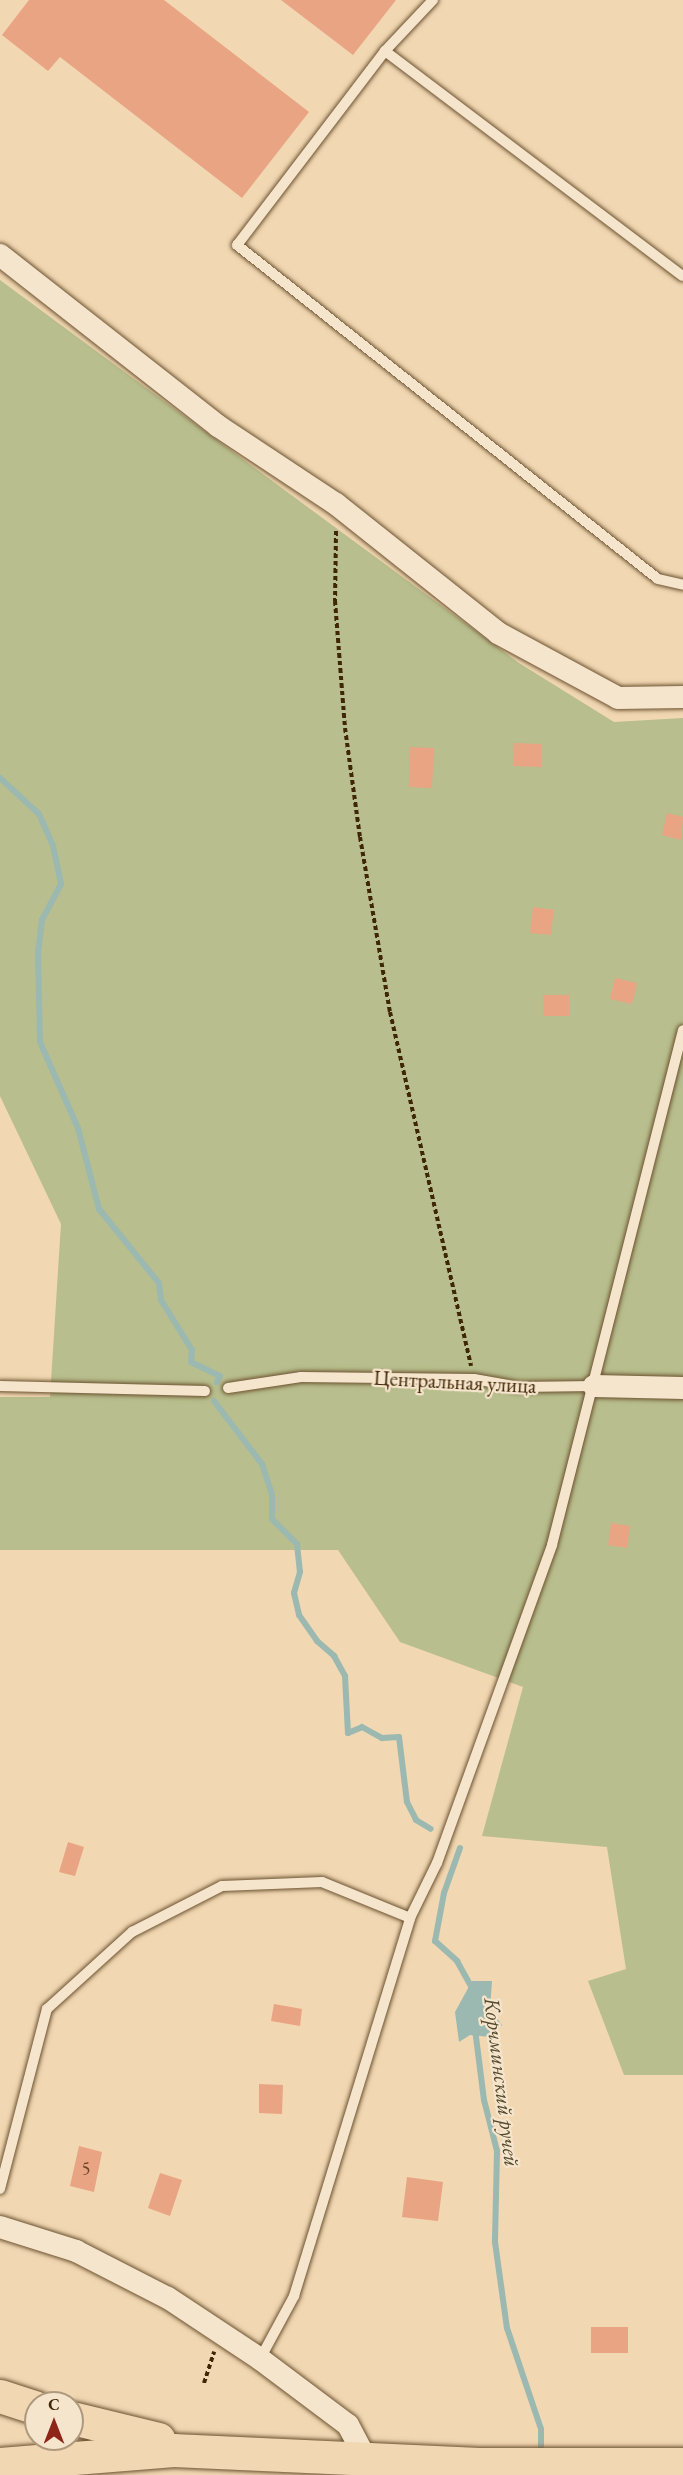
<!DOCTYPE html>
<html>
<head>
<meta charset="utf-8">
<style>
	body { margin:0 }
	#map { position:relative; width:683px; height:2475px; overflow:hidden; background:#f1d7b2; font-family:"EB Garamond",serif }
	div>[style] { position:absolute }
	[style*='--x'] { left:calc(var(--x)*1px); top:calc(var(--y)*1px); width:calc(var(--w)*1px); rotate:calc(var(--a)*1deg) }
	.green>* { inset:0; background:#b8be8d }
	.water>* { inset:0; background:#9bb9b0 }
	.stream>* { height:6px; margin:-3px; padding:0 3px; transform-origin:3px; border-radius:3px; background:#9bb9b0 }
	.building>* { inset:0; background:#e9a484 }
	.path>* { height:4px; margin-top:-2px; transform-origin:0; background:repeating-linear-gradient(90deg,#3f2604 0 4.5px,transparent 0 7.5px) }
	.roads { filter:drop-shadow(0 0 2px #6c5230) drop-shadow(0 0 2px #6c5230) }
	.service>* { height:10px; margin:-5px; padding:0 5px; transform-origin:5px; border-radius:5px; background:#f6e5cd }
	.minor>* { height:22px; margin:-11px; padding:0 11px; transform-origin:11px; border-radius:11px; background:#f6e5cd }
	.primary>* { height:33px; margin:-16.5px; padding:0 16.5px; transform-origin:16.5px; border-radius:16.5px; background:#f1d7b2 }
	span { translate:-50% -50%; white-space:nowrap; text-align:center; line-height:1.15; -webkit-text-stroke:4.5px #f6e5cd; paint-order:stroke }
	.number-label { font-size:18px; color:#6a4624 }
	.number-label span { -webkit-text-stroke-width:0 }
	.street-label { font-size:21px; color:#3f2604 }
	.water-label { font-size:22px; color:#564b2f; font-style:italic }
	.north { position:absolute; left:24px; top:2391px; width:60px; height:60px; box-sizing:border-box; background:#f6e5cd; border:2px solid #ad997d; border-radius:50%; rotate:0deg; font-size:16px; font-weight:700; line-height:24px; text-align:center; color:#3f2604 }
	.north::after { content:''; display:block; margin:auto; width:21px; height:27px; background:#8f2418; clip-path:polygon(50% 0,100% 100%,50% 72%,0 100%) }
</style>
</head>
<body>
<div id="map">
	<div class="green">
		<i style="clip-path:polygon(0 280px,519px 663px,614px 722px,683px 718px,683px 2075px,624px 2075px,588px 1981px,626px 1969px,607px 1847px,482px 1836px,523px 1687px,400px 1642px,338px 1550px,0 1550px,0 1397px,50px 1397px,61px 1224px,0 1096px)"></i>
	</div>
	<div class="water">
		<i style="clip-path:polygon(472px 1981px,492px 1981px,490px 2009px,502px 2025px,490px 2037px,470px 2035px,459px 2042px,455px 2012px)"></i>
	</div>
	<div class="stream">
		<i style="--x:0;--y:778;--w:53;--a:42.7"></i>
		<i style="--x:39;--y:814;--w:35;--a:66"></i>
		<i style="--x:53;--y:846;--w:39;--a:78"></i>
		<i style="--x:61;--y:884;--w:41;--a:117.8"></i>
		<i style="--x:42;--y:920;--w:32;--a:97"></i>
		<i style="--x:38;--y:952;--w:90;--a:88.7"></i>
		<i style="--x:40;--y:1042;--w:94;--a:66.2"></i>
		<i style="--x:78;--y:1128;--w:84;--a:75.5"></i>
		<i style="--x:99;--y:1209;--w:95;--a:51"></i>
		<i style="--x:159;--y:1283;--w:17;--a:83"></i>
		<i style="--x:161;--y:1300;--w:59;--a:58.2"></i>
		<i style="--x:192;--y:1350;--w:12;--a:95"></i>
		<i style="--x:191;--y:1362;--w:32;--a:26"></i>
		<i style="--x:220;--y:1376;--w:7;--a:117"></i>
		<i style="--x:214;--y:1401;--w:79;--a:52.7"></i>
		<i style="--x:262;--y:1464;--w:32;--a:72"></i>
		<i style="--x:272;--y:1494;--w:25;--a:90"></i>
		<i style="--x:272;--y:1519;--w:35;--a:45"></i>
		<i style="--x:297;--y:1544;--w:28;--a:84"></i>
		<i style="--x:300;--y:1572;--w:22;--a:106"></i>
		<i style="--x:294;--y:1593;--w:23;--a:77"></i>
		<i style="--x:299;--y:1615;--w:32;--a:55"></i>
		<i style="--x:317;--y:1641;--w:23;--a:41"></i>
		<i style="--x:334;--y:1656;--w:23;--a:61"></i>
		<i style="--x:345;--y:1676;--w:57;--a:87"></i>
		<i style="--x:348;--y:1733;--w:15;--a:-23"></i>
		<i style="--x:362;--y:1727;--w:23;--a:29"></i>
		<i style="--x:382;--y:1738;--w:17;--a:-3"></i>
		<i style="--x:399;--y:1737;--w:65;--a:83"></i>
		<i style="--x:407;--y:1802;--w:20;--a:63"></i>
		<i style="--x:416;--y:1820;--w:17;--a:31"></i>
		<i style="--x:460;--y:1848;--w:48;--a:109.6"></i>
		<i style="--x:444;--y:1893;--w:49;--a:100.6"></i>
		<i style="--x:435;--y:1941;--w:30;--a:42"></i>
		<i style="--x:457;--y:1961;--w:31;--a:61"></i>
		<i style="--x:475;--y:2029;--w:72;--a:82.8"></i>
		<i style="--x:484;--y:2100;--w:53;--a:75.7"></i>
		<i style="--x:497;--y:2151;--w:91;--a:91.3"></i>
		<i style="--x:495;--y:2242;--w:87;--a:82.1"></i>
		<i style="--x:507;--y:2328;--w:107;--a:71.4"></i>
		<i style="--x:541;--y:2429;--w:25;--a:90"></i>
	</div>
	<div class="building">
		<i style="clip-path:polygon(29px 0,164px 0,309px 112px,242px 198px,60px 57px,48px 71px,2px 35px)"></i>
		<i style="clip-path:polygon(281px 0,396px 0,353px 55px)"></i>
		<i style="clip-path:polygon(514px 743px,541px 744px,541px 767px,513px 766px)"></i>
		<i style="clip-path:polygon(410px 747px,434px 748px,432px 788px,409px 787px)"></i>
		<i style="clip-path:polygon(667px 813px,683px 817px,681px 840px,662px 835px)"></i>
		<i style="clip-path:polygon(533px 907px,554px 910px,551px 935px,530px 933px)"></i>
		<i style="clip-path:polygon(615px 978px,637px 983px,632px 1004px,610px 999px)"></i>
		<i style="clip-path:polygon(543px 995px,569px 995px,569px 1016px,543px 1016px)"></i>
		<i style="clip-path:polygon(611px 1523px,630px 1526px,627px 1548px,608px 1545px)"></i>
		<i style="clip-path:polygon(68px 1842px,84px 1847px,75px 1876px,59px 1872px)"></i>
		<i style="clip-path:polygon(274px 2004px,302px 2009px,300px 2026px,271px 2021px)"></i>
		<i style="clip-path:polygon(259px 2084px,283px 2085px,282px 2114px,259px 2113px)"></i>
		<i style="clip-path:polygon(79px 2146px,102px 2152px,94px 2192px,70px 2186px)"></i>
		<i style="clip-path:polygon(160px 2173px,182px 2180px,170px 2216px,148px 2208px)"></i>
		<i style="clip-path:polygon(407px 2177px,443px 2182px,438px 2221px,402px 2217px)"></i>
		<i style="clip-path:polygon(591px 2327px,628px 2327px,628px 2353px,591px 2353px)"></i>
	</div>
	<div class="path">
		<i style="--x:336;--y:531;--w:70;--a:90.8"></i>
		<i style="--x:335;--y:601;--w:127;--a:85.5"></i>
		<i style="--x:345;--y:728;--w:110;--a:82.2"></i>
		<i style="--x:360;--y:837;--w:178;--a:80.3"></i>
		<i style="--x:390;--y:1012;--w:363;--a:77.1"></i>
		<i style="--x:204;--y:2383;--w:33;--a:-72"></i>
	</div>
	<div class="roads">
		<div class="service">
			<i style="--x:433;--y:0;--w:70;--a:133.3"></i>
			<i style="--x:385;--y:51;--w:244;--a:127.3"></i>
			<i style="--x:237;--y:245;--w:537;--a:38.43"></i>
			<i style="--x:658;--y:579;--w:26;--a:13"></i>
			<i style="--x:385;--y:51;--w:373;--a:37.1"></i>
			<i style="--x:0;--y:1386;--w:205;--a:1.4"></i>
			<i style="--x:228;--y:1388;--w:74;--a:-8.6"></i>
			<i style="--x:301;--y:1377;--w:173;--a:0.7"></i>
			<i style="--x:474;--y:1379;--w:46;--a:10.1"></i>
			<i style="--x:519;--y:1387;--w:75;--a:-0.8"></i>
			<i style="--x:0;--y:2189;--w:186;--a:-75.4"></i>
			<i style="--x:47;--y:2009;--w:115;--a:-42.2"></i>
			<i style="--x:132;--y:1932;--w:101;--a:-27.1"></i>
			<i style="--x:222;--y:1886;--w:100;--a:-2.3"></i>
			<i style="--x:322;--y:1882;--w:95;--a:22.2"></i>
			<i style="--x:260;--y:2359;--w:72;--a:-61.6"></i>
			<i style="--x:294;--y:2296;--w:395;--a:-72.9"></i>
			<i style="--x:410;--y:1918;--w:61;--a:-63.9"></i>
			<i style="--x:437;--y:1863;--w:338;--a:-70.1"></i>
			<i style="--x:552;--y:1545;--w:531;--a:-75.73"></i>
		</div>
		<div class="minor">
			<i style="--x:0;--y:255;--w:277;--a:38.1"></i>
			<i style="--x:218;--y:426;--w:141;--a:33.5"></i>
			<i style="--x:336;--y:504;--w:207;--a:38.5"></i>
			<i style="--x:498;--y:633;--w:136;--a:28.4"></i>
			<i style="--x:618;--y:698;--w:65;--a:-0.9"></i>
			<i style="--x:594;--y:1386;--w:89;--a:1.3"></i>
			<i style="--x:0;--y:2227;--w:80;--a:17.5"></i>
			<i style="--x:76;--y:2251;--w:103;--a:27.1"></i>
			<i style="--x:168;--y:2298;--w:110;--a:33.5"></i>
			<i style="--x:260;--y:2359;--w:110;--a:36.9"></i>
			<i style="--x:348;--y:2425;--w:38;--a:62"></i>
		</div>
		<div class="primary">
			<i style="--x:0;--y:2396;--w:38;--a:18"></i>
			<i style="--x:72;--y:2418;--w:89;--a:13.7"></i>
			<i style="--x:0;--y:2464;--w:174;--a:-4.6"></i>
			<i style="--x:173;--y:2450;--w:306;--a:2.6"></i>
			<i style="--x:479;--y:2464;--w:204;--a:0"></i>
		</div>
	</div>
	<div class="number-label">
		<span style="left:86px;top:2169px">5</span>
	</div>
	<div class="street-label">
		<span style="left:455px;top:1382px;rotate:3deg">Центральная улица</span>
	</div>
	<div class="water-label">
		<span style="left:502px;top:2082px;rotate:83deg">Корчминский ручей</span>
	</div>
	<div class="north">С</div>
</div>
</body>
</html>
